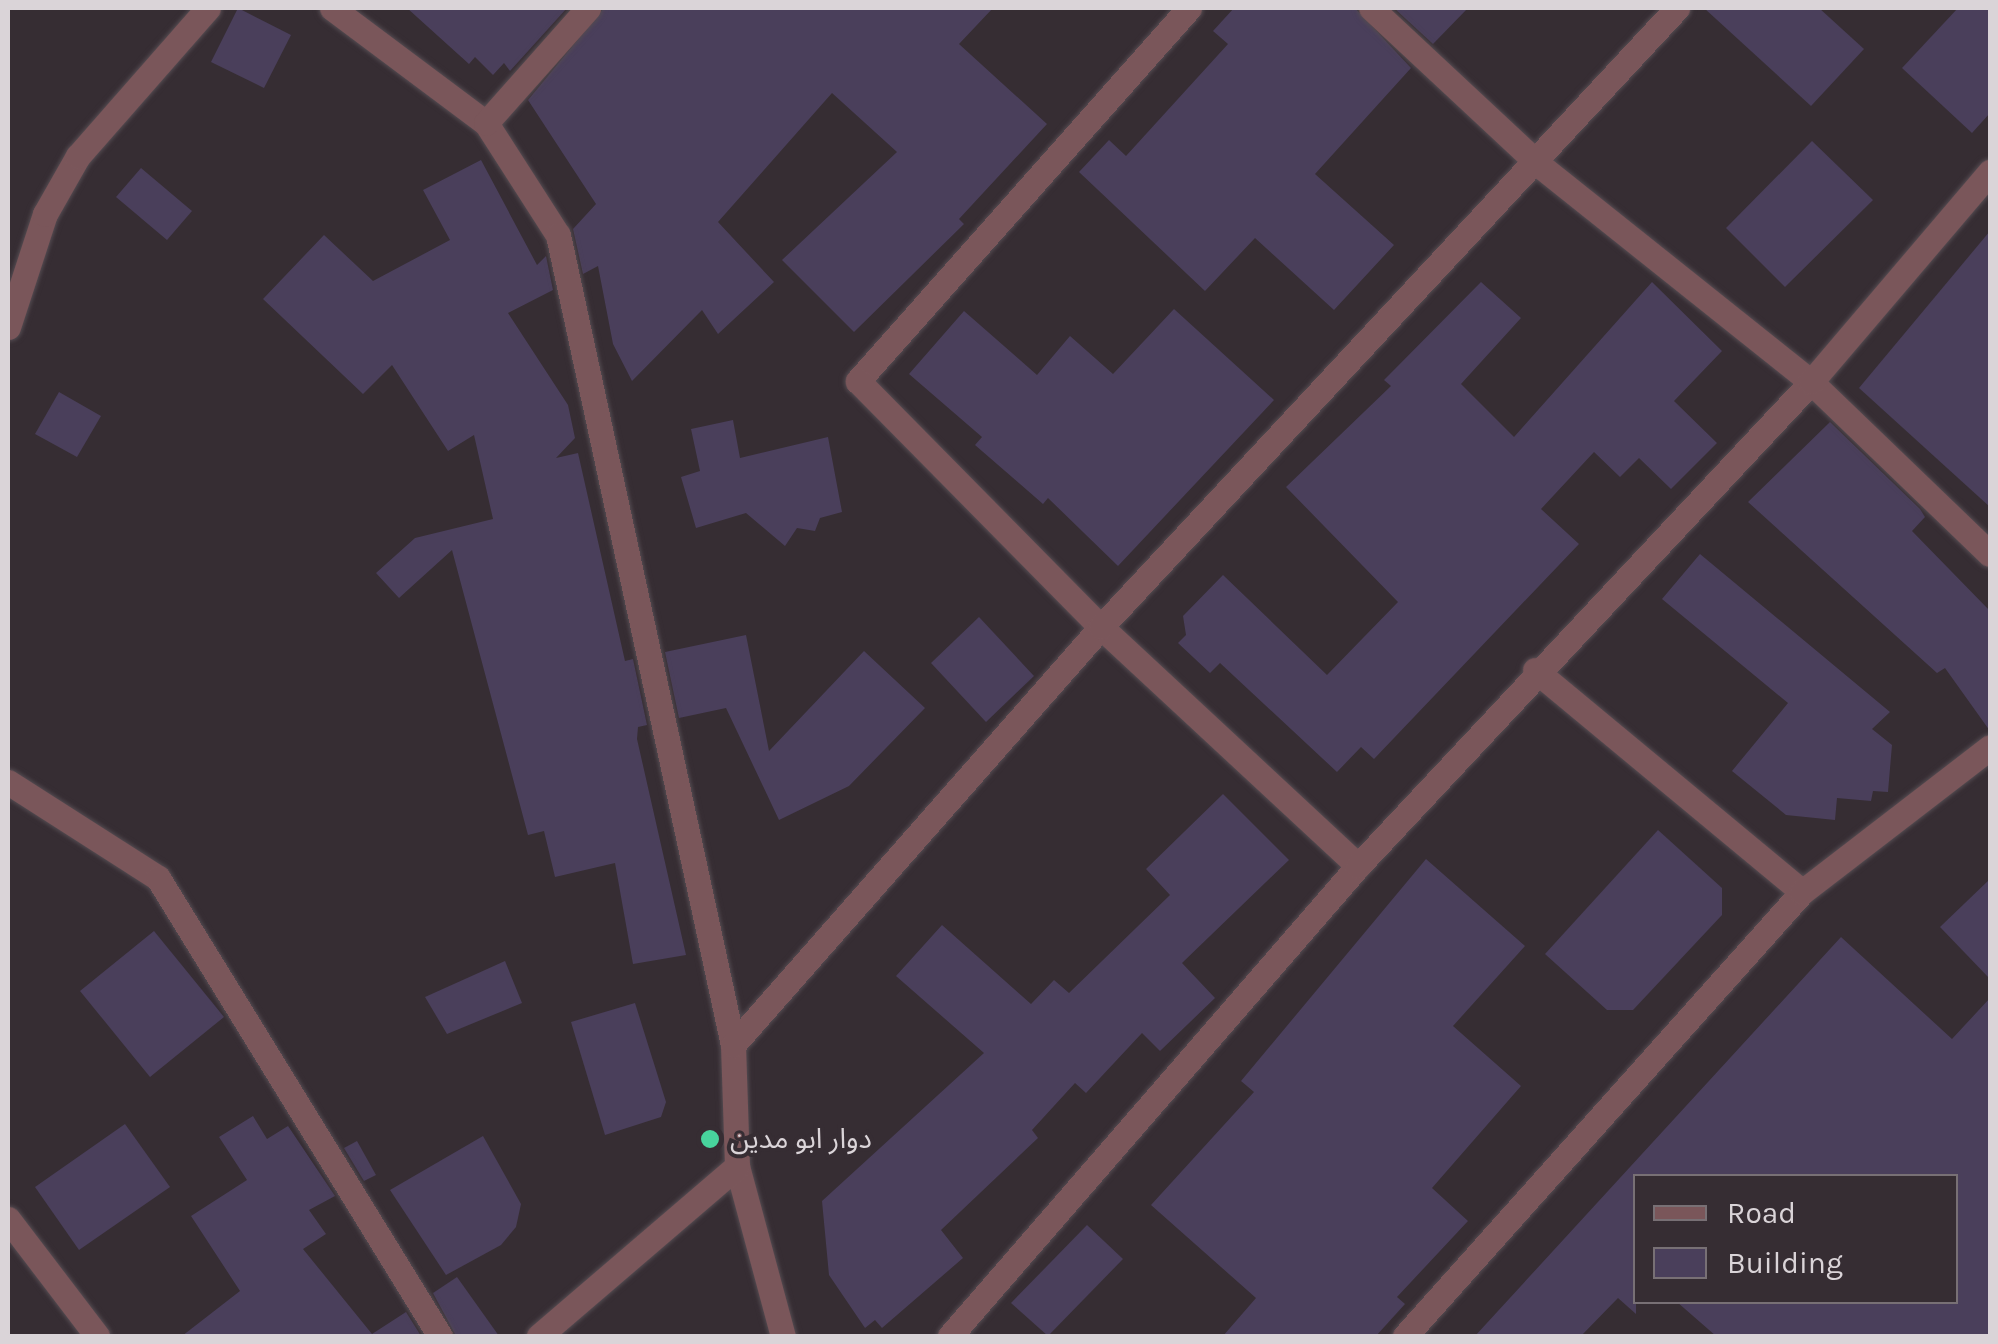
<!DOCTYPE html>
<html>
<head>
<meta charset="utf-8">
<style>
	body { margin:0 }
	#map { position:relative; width:1998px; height:1344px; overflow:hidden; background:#362d33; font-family:Karla,"Noto Sans Arabic",sans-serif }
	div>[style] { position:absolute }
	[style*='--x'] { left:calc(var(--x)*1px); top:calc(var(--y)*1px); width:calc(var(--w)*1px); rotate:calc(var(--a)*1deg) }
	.building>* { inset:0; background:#4a3f5b }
	.roads { filter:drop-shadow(0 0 2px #544b51) drop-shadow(0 0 2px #544b51) }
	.minor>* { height:25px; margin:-12.5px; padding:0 12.5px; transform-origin:12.5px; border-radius:12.5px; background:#7a565a }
	.dots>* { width:28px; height:28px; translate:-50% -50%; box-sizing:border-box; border:5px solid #362d33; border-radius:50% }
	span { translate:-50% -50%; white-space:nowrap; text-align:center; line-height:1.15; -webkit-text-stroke:8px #362d33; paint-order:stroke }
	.poi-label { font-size:28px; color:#dad4d8 }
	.left { translate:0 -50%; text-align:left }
	.frame { position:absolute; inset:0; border:10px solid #dad4d8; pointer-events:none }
	.legend { position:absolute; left:1633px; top:1174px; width:325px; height:130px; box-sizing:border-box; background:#362d33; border:2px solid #787075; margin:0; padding:12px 18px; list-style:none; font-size:30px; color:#dad4d8 }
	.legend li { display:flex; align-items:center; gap:20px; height:50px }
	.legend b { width:50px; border:2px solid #787075 }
</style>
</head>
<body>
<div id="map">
	<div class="building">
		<i style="clip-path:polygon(238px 8px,291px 35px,264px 88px,211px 62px)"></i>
		<i style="clip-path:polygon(407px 8px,567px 8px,510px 71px,504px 63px,493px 75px,475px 57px,469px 64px)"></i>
		<i style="clip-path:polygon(604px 8px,993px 8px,959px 44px,1047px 124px,959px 219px,964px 224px,854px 332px,782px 260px,897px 152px,832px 93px,718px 222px,774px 282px,718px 334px,702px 310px,632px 381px,613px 344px,598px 266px,583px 274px,573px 229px,596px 204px,528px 100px)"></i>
		<i style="clip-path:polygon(1234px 8px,1355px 8px,1411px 68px,1315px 174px,1394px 245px,1334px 310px,1255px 238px,1205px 291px,1079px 172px,1109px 140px,1126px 156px,1228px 44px,1213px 31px)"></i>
		<i style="clip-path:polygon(1394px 8px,1468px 8px,1433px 44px)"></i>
		<i style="clip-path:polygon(1704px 8px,1819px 8px,1864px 49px,1811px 106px)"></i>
		<i style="clip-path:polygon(1958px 8px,1990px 8px,1990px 113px,1972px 133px,1902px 68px)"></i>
		<i style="clip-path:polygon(1812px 141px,1873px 200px,1785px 287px,1726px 228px)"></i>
		<i style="clip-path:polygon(481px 160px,537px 265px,546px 256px,553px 290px,508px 313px,568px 405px,575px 438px,556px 458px,578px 453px,625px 661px,633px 659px,647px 725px,638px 727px,637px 739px,686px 955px,633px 964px,615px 863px,555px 877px,544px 831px,528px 835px,452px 550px,399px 598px,376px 573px,415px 538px,493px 519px,474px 435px,448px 451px,392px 365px,363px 394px,263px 299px,324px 235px,373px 281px,450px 240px,423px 190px)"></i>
		<i style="clip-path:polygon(141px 168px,192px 211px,167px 240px,116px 197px)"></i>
		<i style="clip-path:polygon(1990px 231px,1990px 507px,1859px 388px)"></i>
		<i style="clip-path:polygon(1481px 282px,1521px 318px,1461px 384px,1514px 437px,1652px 282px,1722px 351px,1674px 401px,1717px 443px,1671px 489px,1639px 458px,1620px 477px,1594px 452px,1541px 509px,1579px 544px,1374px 759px,1361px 747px,1337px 772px,1220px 663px,1210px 673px,1178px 643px,1186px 635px,1183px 616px,1223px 575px,1327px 675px,1398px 602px,1286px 487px,1391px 386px,1384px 380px)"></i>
		<i style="clip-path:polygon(1174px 309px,1274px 400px,1118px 566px,1048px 498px,1043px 504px,975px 445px,982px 437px,909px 374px,964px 311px,1037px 375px,1070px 336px,1113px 374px)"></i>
		<i style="clip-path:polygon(59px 392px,101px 416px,77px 457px,35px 434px)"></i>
		<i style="clip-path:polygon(733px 420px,740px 458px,828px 437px,842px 512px,820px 518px,815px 531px,797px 528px,785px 546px,746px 513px,696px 528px,681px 477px,700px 471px,691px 429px)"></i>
		<i style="clip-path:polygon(1830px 422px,1920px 509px,1925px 517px,1912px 531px,1990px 611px,1990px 731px,1945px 668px,1937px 673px,1748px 502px)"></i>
		<i style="clip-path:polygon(1700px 554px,1890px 712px,1872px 729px,1892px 745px,1888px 792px,1873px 791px,1871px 801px,1837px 798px,1835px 820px,1786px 815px,1732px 771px,1788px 703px,1662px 599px)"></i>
		<i style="clip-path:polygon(979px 617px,1034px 676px,986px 722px,931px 663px)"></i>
		<i style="clip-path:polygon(746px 635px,769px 751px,864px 651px,925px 708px,849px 786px,779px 820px,726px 708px,679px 718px,665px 652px)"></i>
		<i style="clip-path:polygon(1223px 794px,1289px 860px,1182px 963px,1215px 998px,1160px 1051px,1142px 1033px,1086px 1093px,1075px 1083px,1032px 1130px,1038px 1138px,941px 1230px,963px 1258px,882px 1328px,875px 1320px,865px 1328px,829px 1275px,822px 1201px,984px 1053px,896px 976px,942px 925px,1031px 1004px,1054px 980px,1069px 993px,1170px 895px,1146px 869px)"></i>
		<i style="clip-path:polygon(1658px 830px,1722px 888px,1722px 915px,1633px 1010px,1607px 1010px,1545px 954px)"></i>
		<i style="clip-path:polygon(1426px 859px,1525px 946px,1453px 1026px,1521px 1086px,1432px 1188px,1468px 1221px,1397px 1297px,1405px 1304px,1376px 1336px,1223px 1336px,1256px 1298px,1151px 1205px,1254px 1092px,1241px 1081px)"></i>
		<i style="clip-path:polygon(1990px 879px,1990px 979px,1940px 927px)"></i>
		<i style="clip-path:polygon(154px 931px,224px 1017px,150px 1077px,80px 991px)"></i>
		<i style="clip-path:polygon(1841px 937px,1952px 1039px,1990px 998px,1990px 1336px,1716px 1336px,1677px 1302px,1956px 1302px,1956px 1176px,1636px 1176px,1636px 1314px,1618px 1298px,1581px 1336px,1475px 1336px)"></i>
		<i style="clip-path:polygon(505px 961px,522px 1003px,447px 1034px,425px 997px)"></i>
		<i style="clip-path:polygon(635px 1003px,666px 1102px,661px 1117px,605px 1135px,571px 1022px)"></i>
		<i style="clip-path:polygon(253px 1116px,267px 1139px,288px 1126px,335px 1196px,309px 1210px,326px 1234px,303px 1249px,372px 1334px,406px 1312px,421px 1336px,182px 1336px,240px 1291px,191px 1216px,247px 1180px,219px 1137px)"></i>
		<i style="clip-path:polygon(125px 1124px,170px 1187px,79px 1250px,35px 1187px)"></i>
		<i style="clip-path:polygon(483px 1136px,521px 1204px,516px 1227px,501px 1245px,446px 1275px,390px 1190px)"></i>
		<i style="clip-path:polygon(357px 1141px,376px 1175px,364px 1181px,344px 1148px)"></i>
		<i style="clip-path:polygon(1087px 1225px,1123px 1259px,1048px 1336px,1011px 1303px)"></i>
		<i style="clip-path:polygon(457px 1277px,499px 1336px,456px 1336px,433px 1293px)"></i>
	</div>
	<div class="roads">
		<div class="minor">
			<i style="--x:332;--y:8;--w:192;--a:36.8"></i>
			<i style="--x:486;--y:123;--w:133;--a:57.3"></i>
			<i style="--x:558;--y:235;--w:829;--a:77.81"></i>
			<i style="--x:733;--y:1045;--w:121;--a:88.1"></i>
			<i style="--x:737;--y:1166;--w:176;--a:74.9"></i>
			<i style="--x:1189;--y:8;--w:499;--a:131.6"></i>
			<i style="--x:858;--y:381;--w:346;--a:45.4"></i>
			<i style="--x:1101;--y:627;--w:351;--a:42.9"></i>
			<i style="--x:1371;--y:8;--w:229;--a:43"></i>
			<i style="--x:1538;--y:164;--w:349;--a:38.6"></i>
			<i style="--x:1811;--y:382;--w:248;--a:43.9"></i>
			<i style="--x:486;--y:123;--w:154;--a:-48.4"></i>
			<i style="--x:8;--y:327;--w:119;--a:-71.9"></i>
			<i style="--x:45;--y:214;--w:67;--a:-60.4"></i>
			<i style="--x:78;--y:156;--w:197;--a:-48.7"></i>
			<i style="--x:1535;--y:670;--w:347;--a:39.7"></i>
			<i style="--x:8;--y:782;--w:178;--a:32.6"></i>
			<i style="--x:158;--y:878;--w:538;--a:58.38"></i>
			<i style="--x:733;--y:1045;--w:557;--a:-48.64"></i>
			<i style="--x:1101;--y:627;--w:846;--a:-47.06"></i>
			<i style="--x:8;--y:1219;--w:147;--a:52.7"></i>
			<i style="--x:539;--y:1336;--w:261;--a:-40.6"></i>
			<i style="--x:950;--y:1336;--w:622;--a:-49.04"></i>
			<i style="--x:1358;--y:866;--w:663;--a:-46.89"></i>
			<i style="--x:1811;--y:382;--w:276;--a:-49.6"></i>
			<i style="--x:1405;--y:1336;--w:596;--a:-48.2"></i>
			<i style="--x:1802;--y:892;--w:237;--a:-37.6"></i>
		</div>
	</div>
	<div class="dots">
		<i style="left:710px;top:1139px;background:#48d49d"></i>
	</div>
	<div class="poi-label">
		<span class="left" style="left:730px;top:1139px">دوار ابو مدين</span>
	</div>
	<div class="frame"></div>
	<ul class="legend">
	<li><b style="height:12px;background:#7a565a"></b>Road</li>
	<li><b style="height:28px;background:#4a3f5b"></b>Building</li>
	</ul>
</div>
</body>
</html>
